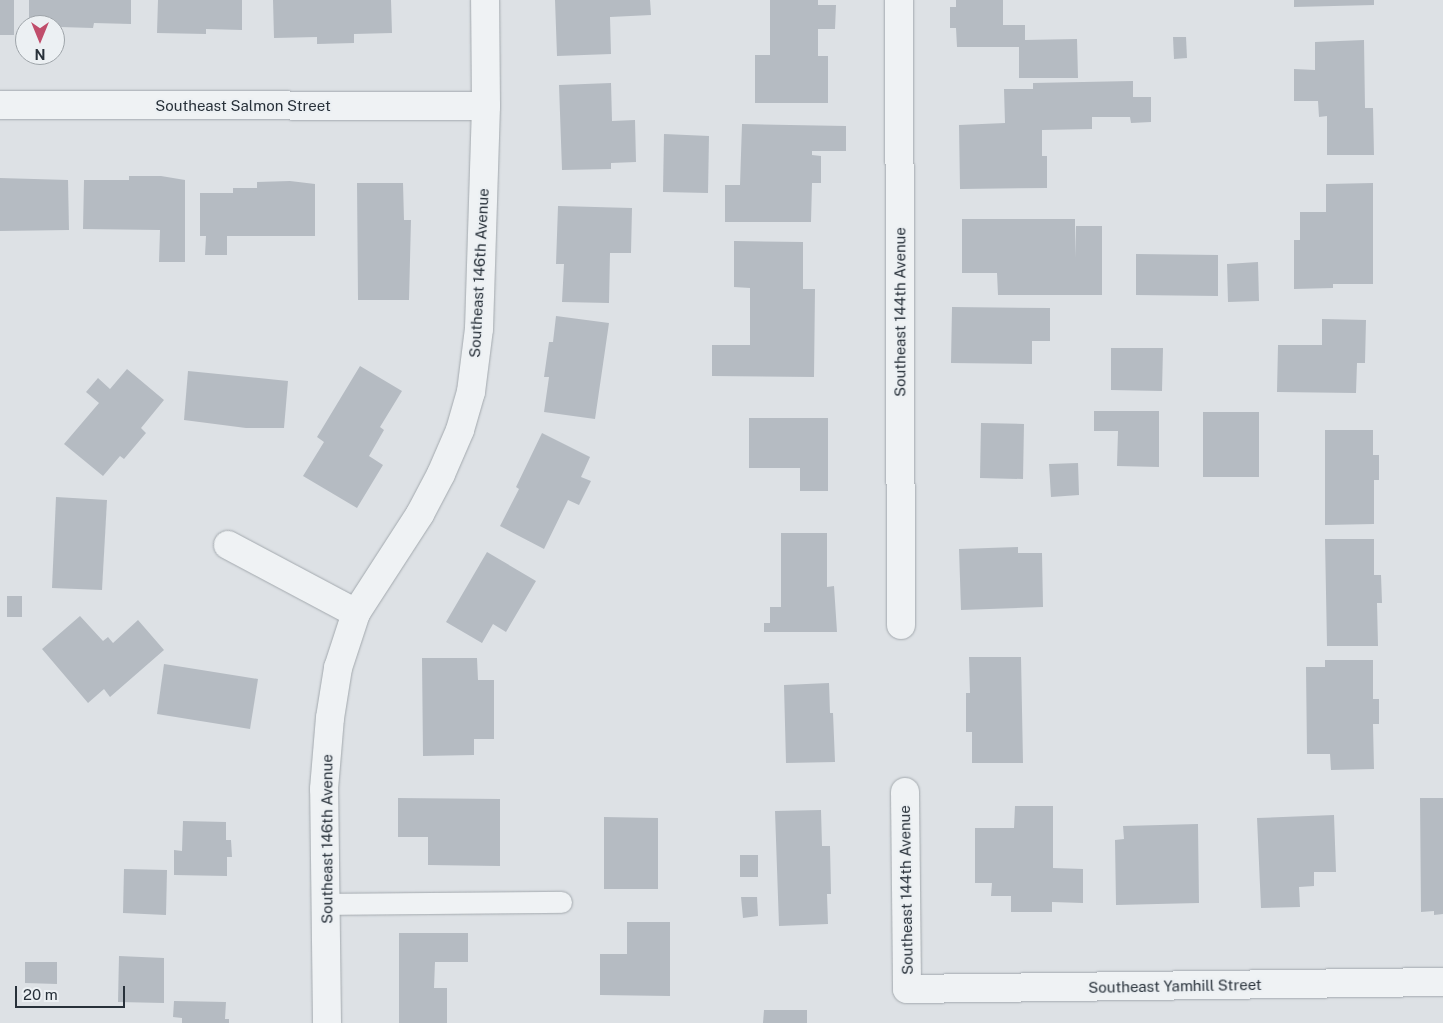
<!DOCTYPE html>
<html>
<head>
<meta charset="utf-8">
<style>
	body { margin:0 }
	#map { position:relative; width:1443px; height:1023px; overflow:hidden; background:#dde1e5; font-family:"Public Sans",sans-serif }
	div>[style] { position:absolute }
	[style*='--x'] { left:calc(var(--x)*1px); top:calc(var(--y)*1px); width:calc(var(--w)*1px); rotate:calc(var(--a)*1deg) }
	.building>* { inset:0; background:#b5bbc2 }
	.roads { filter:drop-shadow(0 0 1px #a3a9ae) drop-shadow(0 0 1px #a3a9ae) }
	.service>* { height:21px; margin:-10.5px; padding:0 10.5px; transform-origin:10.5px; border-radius:10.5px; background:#eff2f4 }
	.minor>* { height:28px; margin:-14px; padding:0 14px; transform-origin:14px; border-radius:14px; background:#eff2f4 }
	span { translate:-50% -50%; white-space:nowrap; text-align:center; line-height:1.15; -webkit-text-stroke:4px #ecf0f3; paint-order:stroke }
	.street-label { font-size:15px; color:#28313a }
	.north { position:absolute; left:15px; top:15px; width:50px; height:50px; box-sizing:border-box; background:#ecf0f3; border:1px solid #9ea4a9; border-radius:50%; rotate:180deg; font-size:14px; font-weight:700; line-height:20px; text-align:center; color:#28313a }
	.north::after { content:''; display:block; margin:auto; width:18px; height:22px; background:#c04d6b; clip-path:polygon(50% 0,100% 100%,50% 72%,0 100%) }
	.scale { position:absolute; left:15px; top:986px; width:110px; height:22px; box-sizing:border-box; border:2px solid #28313a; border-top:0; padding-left:6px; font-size:15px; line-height:18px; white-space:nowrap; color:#28313a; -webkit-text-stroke:4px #ecf0f3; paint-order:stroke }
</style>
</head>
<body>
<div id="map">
	<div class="building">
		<i style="clip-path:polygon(0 0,14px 0,14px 35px,0 35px)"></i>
		<i style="clip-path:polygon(29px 0,131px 0,131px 24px,94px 23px,93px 28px,60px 27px,60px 35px,55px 35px,55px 25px,29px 25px)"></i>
		<i style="clip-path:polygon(158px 0,242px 0,242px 30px,206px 29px,206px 34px,157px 33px)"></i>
		<i style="clip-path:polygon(273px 0,391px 0,392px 33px,354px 34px,354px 43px,317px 44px,317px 37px,274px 38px)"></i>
		<i style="clip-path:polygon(555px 0,650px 0,651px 15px,610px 17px,611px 54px,557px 56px)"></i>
		<i style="clip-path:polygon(770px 0,818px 0,818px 5px,836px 5px,835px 29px,818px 29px,818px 56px,828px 56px,828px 103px,755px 103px,755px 55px,770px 55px)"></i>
		<i style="clip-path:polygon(956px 0,1003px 0,1003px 25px,1025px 25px,1025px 40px,1077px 39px,1078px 78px,1019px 78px,1019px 47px,957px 47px,956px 28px,950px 28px,950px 7px,956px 7px)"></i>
		<i style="clip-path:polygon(1294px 0,1374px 0,1374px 5px,1294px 7px)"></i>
		<i style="clip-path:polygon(1173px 37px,1186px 37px,1187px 58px,1174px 59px)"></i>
		<i style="clip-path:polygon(1364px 40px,1365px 108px,1373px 108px,1374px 155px,1327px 155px,1327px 116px,1319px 117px,1318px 101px,1294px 101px,1294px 69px,1315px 70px,1315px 42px)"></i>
		<i style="clip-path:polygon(1133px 81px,1133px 97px,1151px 97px,1151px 122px,1131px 123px,1130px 117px,1092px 117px,1092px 129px,1042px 130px,1042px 156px,1047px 156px,1047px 188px,960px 189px,959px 125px,1005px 123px,1004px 89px,1033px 89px,1033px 83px)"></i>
		<i style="clip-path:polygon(611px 83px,612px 121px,635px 120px,636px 162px,611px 163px,611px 169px,562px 170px,559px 85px)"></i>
		<i style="clip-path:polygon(742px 124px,846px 126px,846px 151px,812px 151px,812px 155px,821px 156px,821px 183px,812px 183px,811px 222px,725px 222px,725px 185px,740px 185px)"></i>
		<i style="clip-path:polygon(664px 134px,709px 136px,708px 193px,663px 192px)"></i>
		<i style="clip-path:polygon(129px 176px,161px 176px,185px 180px,185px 262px,159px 262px,160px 230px,83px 229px,84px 180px,129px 180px)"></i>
		<i style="clip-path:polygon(0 178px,68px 180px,69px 230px,0 231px)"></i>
		<i style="clip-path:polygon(290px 181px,315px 184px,315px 236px,227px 236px,227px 255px,205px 255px,206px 236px,200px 236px,200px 193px,233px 193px,233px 188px,257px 188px,257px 182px)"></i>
		<i style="clip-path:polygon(357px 183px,403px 183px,404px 220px,411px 220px,409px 300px,358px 300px)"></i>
		<i style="clip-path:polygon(1373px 183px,1373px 284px,1333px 284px,1333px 288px,1294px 289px,1294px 240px,1300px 240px,1300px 212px,1326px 212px,1326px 184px)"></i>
		<i style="clip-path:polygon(558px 206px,632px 208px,631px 253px,610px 253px,609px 303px,562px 302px,564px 264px,556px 264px)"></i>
		<i style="clip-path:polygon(962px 219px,1075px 219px,1075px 258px,1076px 226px,1102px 226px,1102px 295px,998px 295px,997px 273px,962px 273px)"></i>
		<i style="clip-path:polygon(734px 241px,803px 242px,803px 289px,815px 289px,814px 377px,712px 376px,712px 345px,750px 345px,750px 288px,734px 287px)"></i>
		<i style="clip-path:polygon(1136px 254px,1218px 255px,1218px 296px,1136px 295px)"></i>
		<i style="clip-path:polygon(1258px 262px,1259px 301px,1228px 302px,1227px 264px)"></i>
		<i style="clip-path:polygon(952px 307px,1050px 308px,1050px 341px,1032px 341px,1032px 364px,951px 363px)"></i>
		<i style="clip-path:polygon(556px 316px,609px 323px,595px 419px,544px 412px,549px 377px,544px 377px,549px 342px,553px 342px)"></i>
		<i style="clip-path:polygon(1322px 319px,1366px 320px,1365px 363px,1357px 363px,1356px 393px,1277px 392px,1278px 345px,1322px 345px)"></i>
		<i style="clip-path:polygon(1111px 348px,1163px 348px,1162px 391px,1111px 390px)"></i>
		<i style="clip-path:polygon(360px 366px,402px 391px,380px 427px,384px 430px,369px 456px,383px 465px,357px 508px,303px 476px,324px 442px,317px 437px)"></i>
		<i style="clip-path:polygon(127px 369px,164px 400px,141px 428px,146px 433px,124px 459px,120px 456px,103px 476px,64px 444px,99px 403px,86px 392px,98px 378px,110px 389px)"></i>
		<i style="clip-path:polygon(188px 371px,288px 381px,284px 428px,246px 428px,184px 420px)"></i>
		<i style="clip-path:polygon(1094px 411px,1159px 411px,1159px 467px,1117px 466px,1118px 431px,1094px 431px)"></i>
		<i style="clip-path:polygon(1203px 412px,1259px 412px,1259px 477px,1203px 477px)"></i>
		<i style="clip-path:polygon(749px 418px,828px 418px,828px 491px,800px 491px,800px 468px,749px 468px)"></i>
		<i style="clip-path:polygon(981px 423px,1024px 424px,1023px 479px,980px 478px)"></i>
		<i style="clip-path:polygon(1325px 430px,1373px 430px,1373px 455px,1379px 455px,1379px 480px,1374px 480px,1374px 524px,1325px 525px)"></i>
		<i style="clip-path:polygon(542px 433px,590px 457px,581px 477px,591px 481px,579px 505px,568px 500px,544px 549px,500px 526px,519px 489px,516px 487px)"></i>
		<i style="clip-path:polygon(1078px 463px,1079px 495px,1051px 497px,1049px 464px)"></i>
		<i style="clip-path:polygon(56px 497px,107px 500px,102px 590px,52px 588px)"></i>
		<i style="clip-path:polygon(781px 533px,827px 533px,827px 587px,834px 586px,837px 632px,764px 632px,764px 623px,770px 623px,770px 607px,781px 607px)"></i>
		<i style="clip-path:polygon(1325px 539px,1374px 539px,1374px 575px,1381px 575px,1382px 603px,1377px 603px,1378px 646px,1327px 646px)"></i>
		<i style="clip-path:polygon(1018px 547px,1018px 553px,1042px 553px,1043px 607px,961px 610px,959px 549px)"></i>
		<i style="clip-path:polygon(487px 552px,536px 581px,506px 632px,493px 624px,482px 643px,446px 622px)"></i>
		<i style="clip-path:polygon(7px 596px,22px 596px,22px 617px,7px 617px)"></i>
		<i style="clip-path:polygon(80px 616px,103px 641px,108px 637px,113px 643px,138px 620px,164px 650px,110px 697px,104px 689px,88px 703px,42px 649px)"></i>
		<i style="clip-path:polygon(969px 657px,1021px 657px,1023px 763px,972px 763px,972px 732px,966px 732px,966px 693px,970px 693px)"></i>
		<i style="clip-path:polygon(422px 658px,477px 658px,478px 680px,494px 680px,494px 739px,474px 739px,474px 755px,423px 756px)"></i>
		<i style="clip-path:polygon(1325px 660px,1373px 660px,1373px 699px,1379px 699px,1379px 724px,1373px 724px,1374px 769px,1331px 770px,1330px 754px,1307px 754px,1306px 667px,1325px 667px)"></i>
		<i style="clip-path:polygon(164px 664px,258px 679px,250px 729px,157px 714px)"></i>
		<i style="clip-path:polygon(829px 683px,830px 713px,833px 713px,835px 762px,786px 763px,784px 685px)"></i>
		<i style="clip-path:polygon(398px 798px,500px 799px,500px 866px,428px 865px,428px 837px,398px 837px)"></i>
		<i style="clip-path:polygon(1420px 798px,1443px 798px,1443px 914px,1434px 915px,1434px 911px,1421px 912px)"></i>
		<i style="clip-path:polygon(1015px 806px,1053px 806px,1053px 868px,1083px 869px,1083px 903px,1052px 902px,1052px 912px,1011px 912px,1011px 896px,991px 896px,992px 883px,975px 883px,975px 828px,1014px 828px)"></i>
		<i style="clip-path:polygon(821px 810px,822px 846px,830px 846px,831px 894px,827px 894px,828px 924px,779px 926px,775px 811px)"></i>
		<i style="clip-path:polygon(1334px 815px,1336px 872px,1314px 872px,1314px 886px,1299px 887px,1300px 907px,1261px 908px,1257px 818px)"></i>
		<i style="clip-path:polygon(604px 817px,658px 818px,658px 889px,604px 889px)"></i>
		<i style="clip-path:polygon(183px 821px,226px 822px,226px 840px,231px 840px,232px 857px,227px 857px,227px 876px,174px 875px,174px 850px,182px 851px)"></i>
		<i style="clip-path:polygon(1198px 824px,1199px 903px,1116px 905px,1115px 840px,1124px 839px,1123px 826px)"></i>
		<i style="clip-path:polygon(740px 855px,758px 855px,758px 877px,740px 877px)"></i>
		<i style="clip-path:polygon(124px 869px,167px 870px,166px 915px,123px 913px)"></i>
		<i style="clip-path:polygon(741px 897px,757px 897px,758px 916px,743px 918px)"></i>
		<i style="clip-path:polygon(627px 922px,670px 922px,670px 996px,600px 995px,600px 954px,627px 954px)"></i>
		<i style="clip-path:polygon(399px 933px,468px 933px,468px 962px,435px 962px,434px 988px,447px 988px,447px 1023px,399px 1023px)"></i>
		<i style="clip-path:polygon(119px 956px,164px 958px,164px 1003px,118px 1002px)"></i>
		<i style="clip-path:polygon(25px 962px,57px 962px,57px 984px,25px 983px)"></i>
		<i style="clip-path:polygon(174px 1001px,226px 1002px,225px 1019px,229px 1019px,229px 1023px,182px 1023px,182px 1018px,173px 1017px)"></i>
		<i style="clip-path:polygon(764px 1010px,807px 1010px,807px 1023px,763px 1023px)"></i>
	</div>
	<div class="roads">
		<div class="service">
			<i style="--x:326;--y:904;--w:235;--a:-0.5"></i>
		</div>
		<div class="minor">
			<i style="--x:899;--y:0;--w:625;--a:89.82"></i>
			<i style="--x:0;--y:105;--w:486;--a:0.1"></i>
			<i style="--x:228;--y:545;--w:145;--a:28"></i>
			<i style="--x:905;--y:792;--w:197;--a:89.4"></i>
			<i style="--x:907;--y:989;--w:536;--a:-0.75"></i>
			<i style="--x:327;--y:1023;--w:234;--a:-90.7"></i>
			<i style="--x:324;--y:789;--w:71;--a:-85.2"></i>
			<i style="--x:330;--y:718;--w:51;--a:-80.9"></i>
			<i style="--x:338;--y:668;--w:58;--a:-71.9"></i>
			<i style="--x:356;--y:613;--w:118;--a:-57.1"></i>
			<i style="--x:420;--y:514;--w:45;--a:-62.3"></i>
			<i style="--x:441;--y:474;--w:48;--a:-66.6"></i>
			<i style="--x:460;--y:430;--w:40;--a:-74"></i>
			<i style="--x:471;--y:392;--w:64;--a:-82.8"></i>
			<i style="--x:479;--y:329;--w:223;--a:-88.2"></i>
			<i style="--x:486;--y:106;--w:106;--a:-90.5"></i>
		</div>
	</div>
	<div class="street-label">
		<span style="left:243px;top:106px">Southeast Salmon Street</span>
		<span style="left:479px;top:273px;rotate:-87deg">Southeast 146th Avenue</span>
		<span style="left:900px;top:312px;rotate:-90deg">Southeast 144th Avenue</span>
		<span style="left:327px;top:839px;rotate:-90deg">Southeast 146th Avenue</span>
		<span style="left:906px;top:890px;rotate:-91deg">Southeast 144th Avenue</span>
		<span style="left:1175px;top:986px;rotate:-1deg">Southeast Yamhill Street</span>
	</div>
	<div class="north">N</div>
	<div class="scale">20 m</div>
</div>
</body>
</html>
